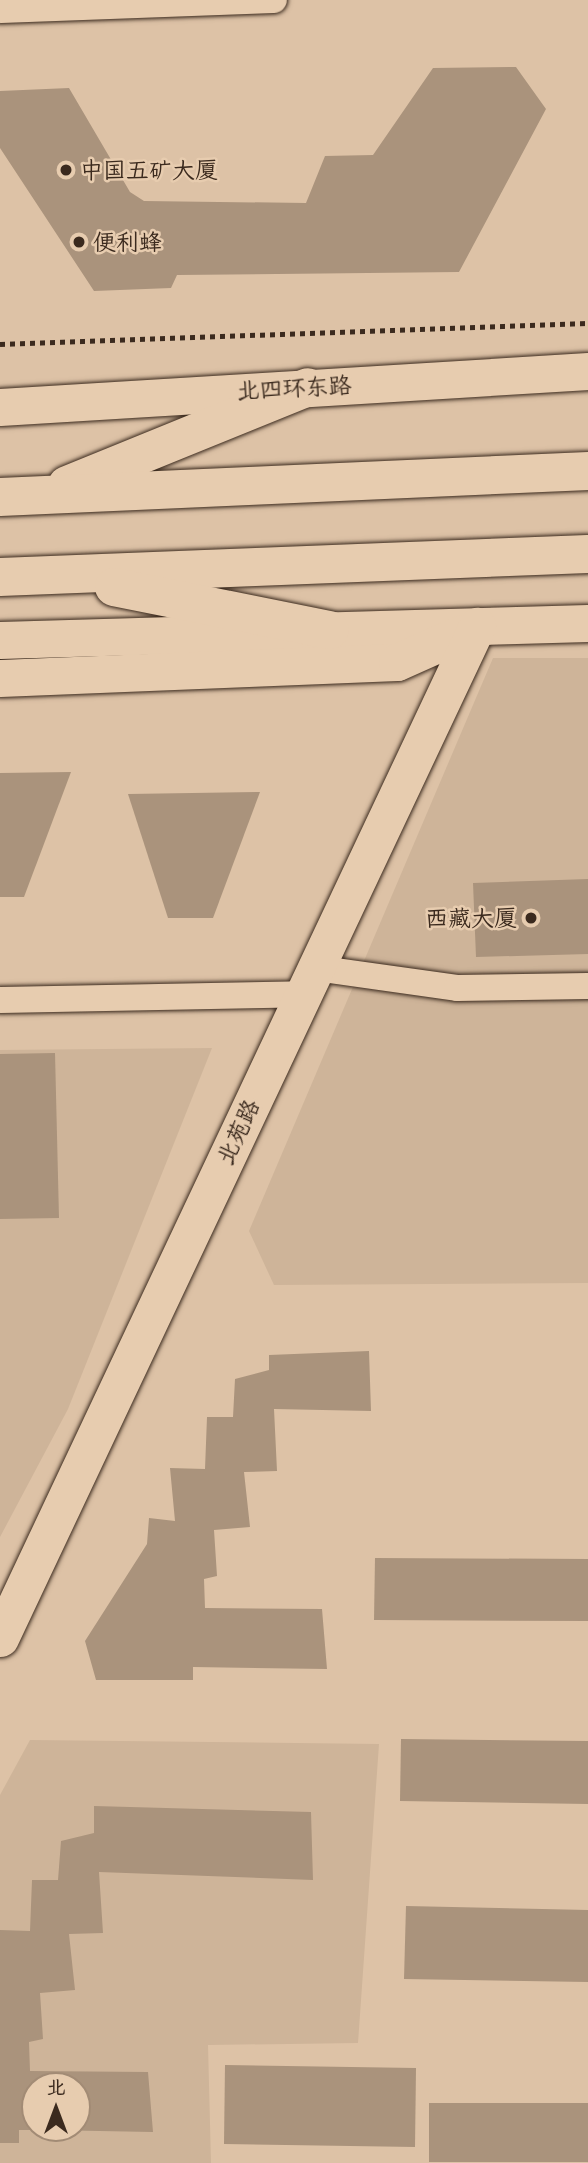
<!DOCTYPE html>
<html>
<head>
<meta charset="utf-8">
<style>
	body { margin:0 }
	#map { position:relative; width:588px; height:2163px; overflow:hidden; background:#ddc2a6; font-family:Itim,"LXGW WenKai TC",sans-serif }
	div>[style] { position:absolute }
	[style*='--x'] { left:calc(var(--x)*1px); top:calc(var(--y)*1px); width:calc(var(--w)*1px); rotate:calc(var(--a)*1deg) }
	.built>* { inset:0; background:#ceb499 }
	.building>* { inset:0; background:#aa937c }
	.path>* { height:4.5px; margin-top:-2.25px; transform-origin:0; background:repeating-linear-gradient(90deg,#3b2a1e 0 5px,transparent 0 10px) }
	.roads { filter:drop-shadow(0 0 2px #3b2a1e) drop-shadow(0 0 2px #3b2a1e) }
	.street>* { height:26px; margin:-13px; padding:0 13px; transform-origin:13px; border-radius:13px; background:#e7ccaf }
	.secondary>* { height:37px; margin:-18.5px; padding:0 18.5px; transform-origin:18.5px; border-radius:18.5px; background:#e7ccaf }
	.highway>* { height:38px; margin:-19px; padding:0 19px; transform-origin:19px; border-radius:19px; background:#e7ccaf }
	.dots>* { width:19px; height:19px; translate:-50% -50%; box-sizing:border-box; border:4px solid #e7ccaf; border-radius:50% }
	span { translate:-50% -50%; white-space:nowrap; text-align:center; line-height:1.15; -webkit-text-stroke:5px #e7ccaf; paint-order:stroke }
	.poi-label { font-size:23px; color:#3b2a1e }
	.left { translate:0 -50%; text-align:left }
	.right { translate:-100% -50%; text-align:right }
	.street-label { font-size:23px; color:#3b2a1e }
	.north { position:absolute; left:21px; top:2072px; width:70px; height:70px; box-sizing:border-box; background:#e7ccaf; border:2px solid #a28b75; border-radius:50%; rotate:0deg; font-size:19px; font-weight:700; line-height:28px; text-align:center; color:#3b2a1e }
	.north::after { content:''; display:block; margin:auto; width:24px; height:32px; background:#3b2a1e; clip-path:polygon(50% 0,100% 100%,50% 72%,0 100%) }
</style>
</head>
<body>
<div id="map">
	<div class="built">
		<i style="clip-path:polygon(493px 658px,588px 658px,588px 1283px,274px 1285px,249px 1231px)"></i>
		<i style="clip-path:polygon(212px 1048px,68px 1409px,0 1537px,0 1050px)"></i>
		<i style="clip-path:polygon(evenodd,30px 1740px,379px 1744px,358px 2043px,208px 2045px,211px 2163px,0 2163px,0 1795px,30px 1740px,35px 2086px,77px 2086px,77px 2128px,35px 2128px,35px 2086px)"></i>
	</div>
	<div class="building">
		<i style="clip-path:polygon(516px 67px,546px 109px,459px 272px,177px 275px,171px 288px,94px 291px,0 148px,0 91px,69px 88px,130px 192px,144px 201px,306px 203px,325px 156px,373px 155px,433px 68px)"></i>
		<i style="clip-path:polygon(71px 772px,24px 897px,0 897px,0 773px)"></i>
		<i style="clip-path:polygon(260px 792px,213px 918px,168px 918px,128px 794px)"></i>
		<i style="clip-path:polygon(588px 879px,588px 954px,476px 957px,473px 883px)"></i>
		<i style="clip-path:polygon(55px 1053px,59px 1218px,0 1219px,0 1054px)"></i>
		<i style="clip-path:polygon(369px 1351px,371px 1411px,274px 1409px,277px 1471px,244px 1472px,250px 1527px,214px 1530px,217px 1576px,204px 1579px,205px 1608px,322px 1609px,327px 1669px,193px 1667px,193px 1680px,96px 1680px,85px 1641px,147px 1544px,149px 1518px,175px 1521px,170px 1468px,205px 1469px,207px 1417px,233px 1417px,235px 1379px,269px 1370px,269px 1355px)"></i>
		<i style="clip-path:polygon(375px 1558px,588px 1559px,588px 1621px,374px 1620px)"></i>
		<i style="clip-path:polygon(401px 1739px,588px 1741px,588px 1804px,400px 1801px)"></i>
		<i style="clip-path:polygon(94px 1806px,311px 1812px,313px 1880px,99px 1872px,103px 1933px,69px 1934px,75px 1990px,40px 1993px,43px 2039px,29px 2042px,30px 2071px,148px 2072px,153px 2132px,46px 2130px,77px 2128px,77px 2086px,35px 2086px,35px 2130px,19px 2130px,19px 2143px,0 2143px,0 1930px,30px 1931px,32px 1880px,58px 1880px,61px 1841px,94px 1833px)"></i>
		<i style="clip-path:polygon(406px 1906px,588px 1910px,588px 1982px,404px 1979px)"></i>
		<i style="clip-path:polygon(225px 2065px,416px 2068px,415px 2147px,224px 2144px)"></i>
		<i style="clip-path:polygon(429px 2103px,588px 2103px,588px 2162px,429px 2162px)"></i>
	</div>
	<div class="path">
		<i style="--x:0;--y:344;--w:588;--a:-2.05"></i>
	</div>
	<div class="roads">
		<div class="street">
			<i style="--x:0;--y:10;--w:274;--a:-2.1"></i>
			<i style="--x:315;--y:968;--w:143;--a:8"></i>
			<i style="--x:457;--y:988;--w:131;--a:-0.9"></i>
			<i style="--x:0;--y:1000;--w:303;--a:-1.1"></i>
		</div>
		<div class="secondary">
			<i style="--x:0;--y:407;--w:589;--a:-3.5"></i>
			<i style="--x:0;--y:640;--w:588;--a:-1.66"></i>
			<i style="--x:0;--y:678;--w:397;--a:-2.3"></i>
			<i style="--x:397;--y:662;--w:71;--a:-24"></i>
			<i style="--x:0;--y:1638;--w:1119;--a:-64.76"></i>
		</div>
		<div class="highway">
			<i style="--x:67;--y:485;--w:260;--a:-22.1"></i>
			<i style="--x:0;--y:497;--w:589;--a:-2.53"></i>
			<i style="--x:0;--y:577;--w:588;--a:-2.24"></i>
			<i style="--x:114;--y:587;--w:220;--a:11.3"></i>
		</div>
	</div>
	<div class="dots">
		<i style="left:66px;top:170px;background:#3b2a1e"></i>
		<i style="left:79px;top:242px;background:#3b2a1e"></i>
		<i style="left:531px;top:918px;background:#3b2a1e"></i>
	</div>
	<div class="poi-label">
		<span class="left" style="left:80px;top:170px">中国五矿大厦</span>
		<span class="left" style="left:93px;top:242px">便利蜂</span>
		<span class="right" style="left:517px;top:918px">西藏大厦</span>
	</div>
	<div class="street-label">
		<span style="left:294px;top:388px;rotate:-3deg">北四环东路</span>
		<span style="left:238px;top:1132px;rotate:-65deg">北苑路</span>
	</div>
	<div class="north">北</div>
</div>
</body>
</html>
